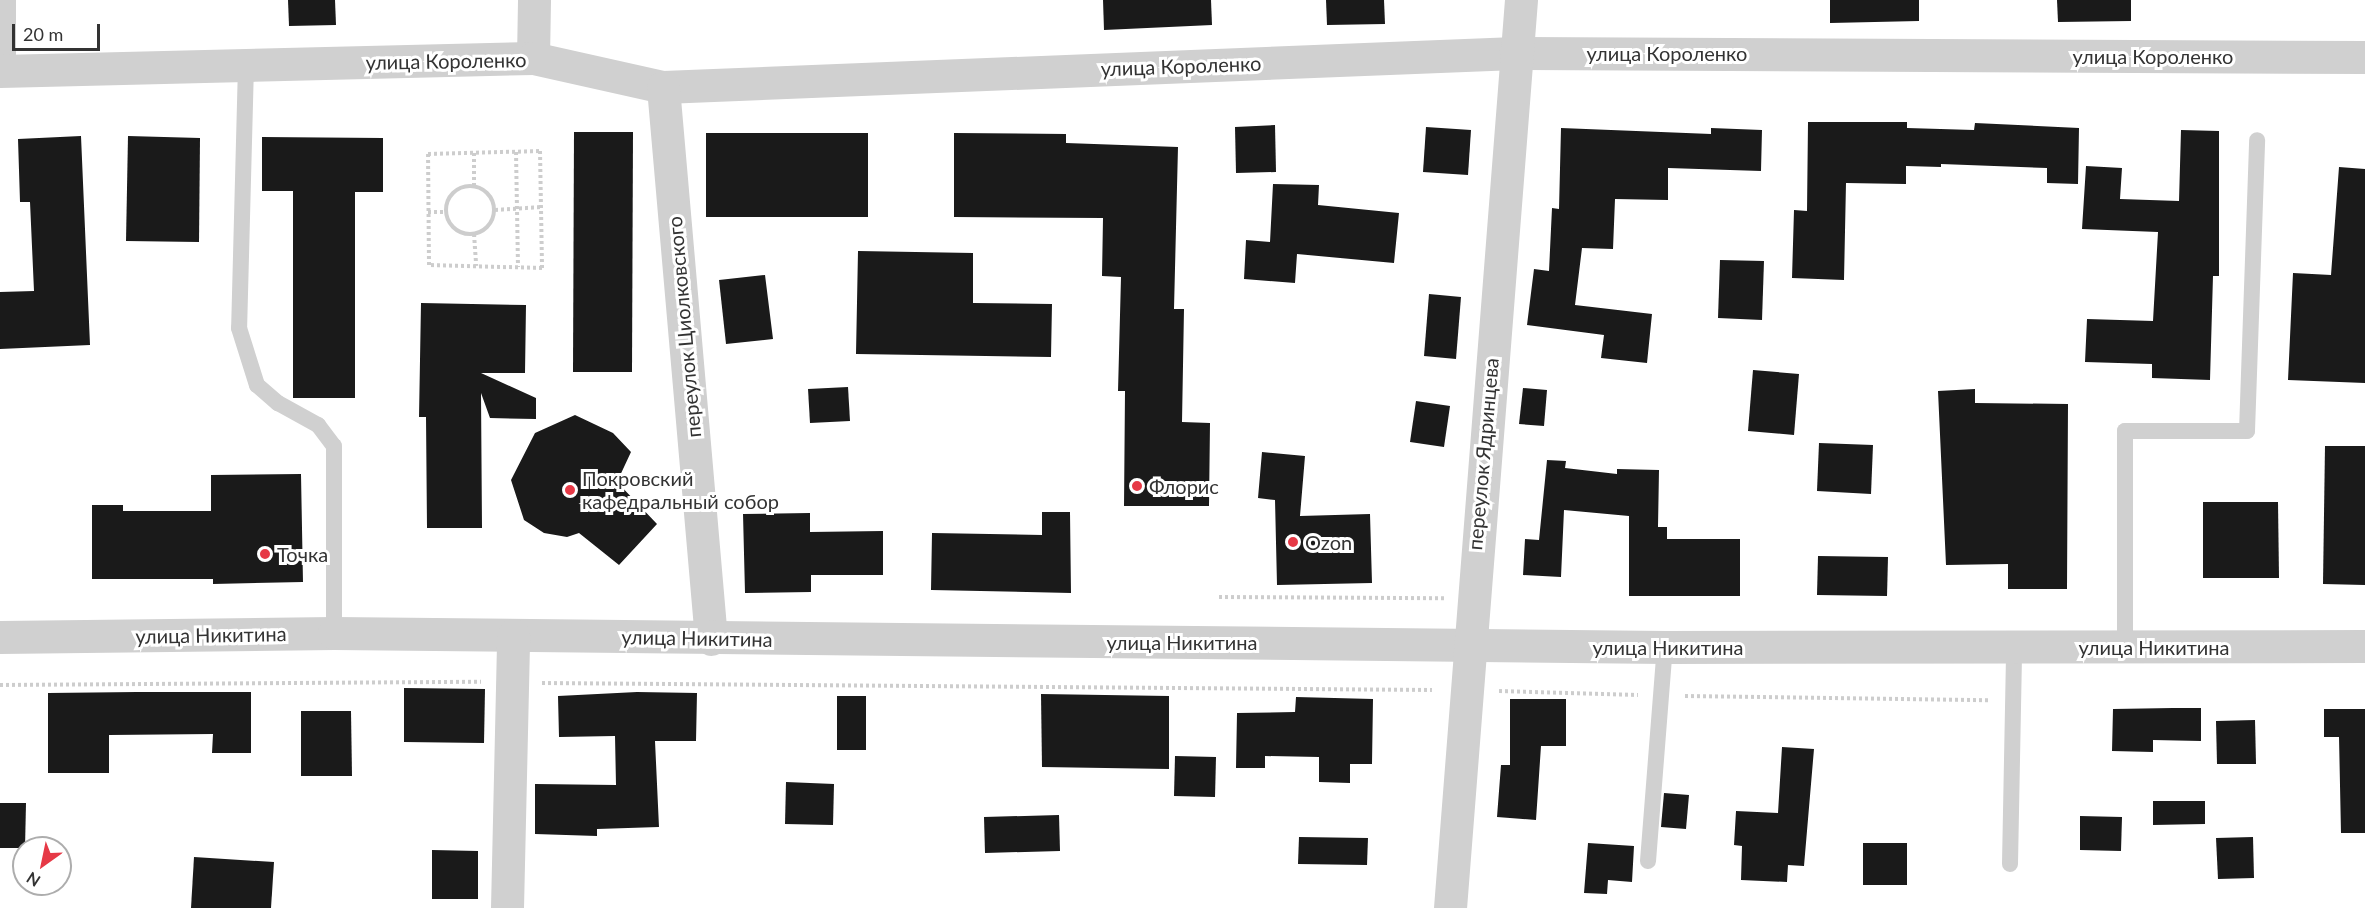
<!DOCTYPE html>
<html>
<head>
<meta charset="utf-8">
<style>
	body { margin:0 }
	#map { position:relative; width:2365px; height:908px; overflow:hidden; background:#fff; font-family:Lato,sans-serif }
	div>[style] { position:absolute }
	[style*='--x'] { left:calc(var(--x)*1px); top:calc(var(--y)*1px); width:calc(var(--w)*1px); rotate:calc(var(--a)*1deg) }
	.building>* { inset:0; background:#1a1a1a }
	.path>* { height:4px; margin-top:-2px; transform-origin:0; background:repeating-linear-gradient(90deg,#cdcdcd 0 3px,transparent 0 6px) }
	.path>.ring { margin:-2px; padding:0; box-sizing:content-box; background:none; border:4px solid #cdcdcd; border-radius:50% }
	.service>* { height:16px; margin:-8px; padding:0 8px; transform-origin:8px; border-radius:8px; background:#d0d0d0 }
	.minor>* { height:33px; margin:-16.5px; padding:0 16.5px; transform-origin:16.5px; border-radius:16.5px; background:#d0d0d0 }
	.dots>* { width:16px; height:16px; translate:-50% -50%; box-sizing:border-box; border:3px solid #fff; border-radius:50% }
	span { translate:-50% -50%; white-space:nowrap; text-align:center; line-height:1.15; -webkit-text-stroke:6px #fff; paint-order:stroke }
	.street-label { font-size:20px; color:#333 }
	.poi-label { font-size:20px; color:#333 }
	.left { translate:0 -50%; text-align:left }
	.north { position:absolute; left:12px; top:836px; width:60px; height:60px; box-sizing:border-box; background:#fff; border:2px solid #adadad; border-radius:50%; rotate:213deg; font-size:16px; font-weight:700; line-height:24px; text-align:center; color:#333 }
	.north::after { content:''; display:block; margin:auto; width:21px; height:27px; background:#e63946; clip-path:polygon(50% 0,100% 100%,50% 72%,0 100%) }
	.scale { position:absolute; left:12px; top:24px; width:88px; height:27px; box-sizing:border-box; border:3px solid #333; border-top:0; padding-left:8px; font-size:18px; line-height:21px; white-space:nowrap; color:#333; -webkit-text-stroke:4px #fff; paint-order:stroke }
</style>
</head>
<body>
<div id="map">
	<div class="building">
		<i style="clip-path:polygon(288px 0,335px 0,336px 25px,289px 26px)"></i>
		<i style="clip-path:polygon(1103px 0,1211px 0,1212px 25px,1104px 30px)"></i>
		<i style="clip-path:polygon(1326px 0,1384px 0,1385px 24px,1327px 25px)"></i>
		<i style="clip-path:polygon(1830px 0,1919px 0,1919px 21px,1830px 23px)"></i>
		<i style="clip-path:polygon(2057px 0,2131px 0,2131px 21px,2058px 22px)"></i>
		<i style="clip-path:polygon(1808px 122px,1907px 122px,1907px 128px,1974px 130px,1975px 123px,2079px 128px,2078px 184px,2047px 183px,2047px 168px,1941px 164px,1941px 167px,1906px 166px,1906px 184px,1846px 183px,1844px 280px,1792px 278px,1794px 210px,1807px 211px)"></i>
		<i style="clip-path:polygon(1275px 125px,1276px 172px,1236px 173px,1235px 127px)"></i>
		<i style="clip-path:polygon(1426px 127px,1471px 130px,1468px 175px,1423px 172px)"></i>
		<i style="clip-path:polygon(1561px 128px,1711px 134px,1711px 128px,1762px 130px,1761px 171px,1668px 168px,1668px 200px,1615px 199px,1613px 249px,1582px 248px,1575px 305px,1652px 314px,1647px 363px,1601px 358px,1604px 335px,1527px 325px,1534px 269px,1549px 271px,1552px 208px,1559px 209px)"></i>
		<i style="clip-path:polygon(2181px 130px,2219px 131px,2219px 276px,2213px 276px,2210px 380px,2152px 378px,2152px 364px,2085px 362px,2087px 319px,2153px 321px,2158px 232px,2082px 229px,2086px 166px,2122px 168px,2120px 199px,2179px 201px)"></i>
		<i style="clip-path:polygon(574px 132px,633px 132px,632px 372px,573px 372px)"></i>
		<i style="clip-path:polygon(706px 133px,868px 133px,868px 217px,706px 217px)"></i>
		<i style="clip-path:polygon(954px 133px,1066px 134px,1066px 143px,1178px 147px,1174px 309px,1184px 309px,1182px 422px,1210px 423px,1209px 506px,1124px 506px,1125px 391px,1118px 391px,1121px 277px,1102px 276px,1103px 218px,954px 217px)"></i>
		<i style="clip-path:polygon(81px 136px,90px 345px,0 349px,0 292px,34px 291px,30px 202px,20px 202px,18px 139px)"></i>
		<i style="clip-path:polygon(128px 136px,200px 138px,199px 242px,126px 241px)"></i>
		<i style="clip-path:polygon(262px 137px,383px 138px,383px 192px,355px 192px,355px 398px,293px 398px,293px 191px,262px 191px)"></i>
		<i style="clip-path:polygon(2339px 167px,2365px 169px,2365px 383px,2288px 380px,2293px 273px,2331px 275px)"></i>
		<i style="clip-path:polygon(1273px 184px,1319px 185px,1318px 205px,1399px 213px,1394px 263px,1297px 254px,1295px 283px,1244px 279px,1246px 240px,1270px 242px)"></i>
		<i style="clip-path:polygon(858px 251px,973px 253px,973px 303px,1052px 304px,1051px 357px,856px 354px)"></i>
		<i style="clip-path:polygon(1720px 260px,1764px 261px,1762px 320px,1718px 318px)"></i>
		<i style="clip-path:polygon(765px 275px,773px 339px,726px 344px,719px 280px)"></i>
		<i style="clip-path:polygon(1429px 294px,1461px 297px,1456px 359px,1424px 356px)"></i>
		<i style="clip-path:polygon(421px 303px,526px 305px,525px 373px,481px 373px,536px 398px,536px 419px,490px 418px,481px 393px,482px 528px,427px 528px,426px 417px,419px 417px)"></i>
		<i style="clip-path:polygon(1753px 370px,1799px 374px,1794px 435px,1748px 431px)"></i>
		<i style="clip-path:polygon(848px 387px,850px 421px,810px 423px,808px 389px)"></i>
		<i style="clip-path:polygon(1523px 388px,1547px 390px,1544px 426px,1519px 424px)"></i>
		<i style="clip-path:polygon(1975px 389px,1975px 403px,2068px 404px,2067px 589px,2008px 589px,2008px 564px,1946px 565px,1938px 391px)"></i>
		<i style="clip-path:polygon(1416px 401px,1450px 406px,1444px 447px,1410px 442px)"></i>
		<i style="clip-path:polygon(575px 415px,613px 433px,631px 452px,617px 482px,657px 524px,619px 565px,579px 533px,567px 537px,544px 533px,524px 520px,511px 480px,535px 433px)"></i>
		<i style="clip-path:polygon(1819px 443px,1873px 445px,1871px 494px,1817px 491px)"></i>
		<i style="clip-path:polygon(2325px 446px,2365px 446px,2365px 585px,2323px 584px)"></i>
		<i style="clip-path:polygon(1262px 452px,1305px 456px,1300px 516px,1370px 514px,1372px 583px,1277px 585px,1275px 500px,1258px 498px)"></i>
		<i style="clip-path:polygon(1547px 460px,1566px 461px,1565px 468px,1617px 474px,1617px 469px,1659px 470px,1658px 527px,1667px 527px,1667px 539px,1740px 539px,1740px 596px,1629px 596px,1629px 516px,1564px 510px,1561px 577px,1523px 575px,1525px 539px,1539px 540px)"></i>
		<i style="clip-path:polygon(301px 474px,303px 582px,213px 584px,213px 579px,92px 579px,92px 505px,123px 505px,123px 511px,211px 511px,211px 475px)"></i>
		<i style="clip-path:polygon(2203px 502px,2278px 502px,2279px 578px,2203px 578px)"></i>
		<i style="clip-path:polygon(1042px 512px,1070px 512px,1071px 593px,931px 590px,932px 533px,1042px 535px)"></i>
		<i style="clip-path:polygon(810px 513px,810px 532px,883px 531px,883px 575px,811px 575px,811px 592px,745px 593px,743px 514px)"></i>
		<i style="clip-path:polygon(1818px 556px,1888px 557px,1887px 596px,1817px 595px)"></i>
		<i style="clip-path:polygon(404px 688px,485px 689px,484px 743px,404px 742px)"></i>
		<i style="clip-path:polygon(137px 692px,251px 692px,251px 753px,212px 753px,213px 734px,109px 735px,109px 773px,48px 773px,48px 693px)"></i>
		<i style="clip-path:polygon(637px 692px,697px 693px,696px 741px,655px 741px,659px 827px,597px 829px,597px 836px,535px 834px,535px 784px,616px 785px,615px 736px,559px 737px,558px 696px)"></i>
		<i style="clip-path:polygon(1041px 694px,1169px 696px,1169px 769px,1042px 767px)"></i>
		<i style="clip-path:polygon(837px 696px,866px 696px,866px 750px,837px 750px)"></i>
		<i style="clip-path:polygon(1296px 697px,1373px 699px,1372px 764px,1350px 764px,1350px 783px,1319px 782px,1319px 757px,1265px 756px,1265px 768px,1236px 768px,1237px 713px,1295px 712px)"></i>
		<i style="clip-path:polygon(1510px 699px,1566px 699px,1566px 746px,1541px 746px,1536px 820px,1497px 817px,1501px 765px,1510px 765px)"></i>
		<i style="clip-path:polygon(2173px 708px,2201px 708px,2201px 741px,2153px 740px,2153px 752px,2112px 751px,2113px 709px)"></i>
		<i style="clip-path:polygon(2324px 709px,2365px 709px,2365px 833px,2341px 833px,2339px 737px,2324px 737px)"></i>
		<i style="clip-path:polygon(301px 711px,351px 711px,352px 776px,301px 776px)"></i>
		<i style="clip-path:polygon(2255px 720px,2256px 764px,2217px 764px,2216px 721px)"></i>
		<i style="clip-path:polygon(1782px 747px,1814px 749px,1804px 866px,1788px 865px,1787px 882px,1741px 880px,1742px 846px,1734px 845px,1736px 811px,1778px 813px)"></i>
		<i style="clip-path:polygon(1175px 756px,1216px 757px,1215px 797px,1174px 796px)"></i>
		<i style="clip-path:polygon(786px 782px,834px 784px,833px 825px,785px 824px)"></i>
		<i style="clip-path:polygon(1664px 793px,1689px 795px,1686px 829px,1661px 827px)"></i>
		<i style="clip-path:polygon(2153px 801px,2205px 801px,2205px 824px,2153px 825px)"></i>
		<i style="clip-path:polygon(0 803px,26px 803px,25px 848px,0 848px)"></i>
		<i style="clip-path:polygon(1059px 815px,1060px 851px,985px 853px,984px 817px)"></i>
		<i style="clip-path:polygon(2080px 816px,2122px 817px,2121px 851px,2080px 850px)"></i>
		<i style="clip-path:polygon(1299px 837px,1368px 838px,1367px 865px,1298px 864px)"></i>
		<i style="clip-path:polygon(2253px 837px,2254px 878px,2218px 879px,2216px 838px)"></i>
		<i style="clip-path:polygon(1588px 843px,1634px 846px,1632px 882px,1608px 880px,1607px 894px,1584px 893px)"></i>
		<i style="clip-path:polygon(1863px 843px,1907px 843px,1907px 885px,1863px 885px)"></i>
		<i style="clip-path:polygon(432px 850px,478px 851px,478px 899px,432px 899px)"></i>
		<i style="clip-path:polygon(194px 857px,274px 862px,271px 908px,191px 908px)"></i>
	</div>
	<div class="path">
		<i style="--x:540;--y:151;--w:117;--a:89"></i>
		<i style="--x:542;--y:268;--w:113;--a:-178.5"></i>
		<i style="--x:429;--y:265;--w:111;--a:-90.5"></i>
		<i style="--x:428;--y:154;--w:112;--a:-1.5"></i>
		<i style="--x:516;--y:152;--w:115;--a:89"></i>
		<i style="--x:474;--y:153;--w:33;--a:90"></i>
		<i class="ring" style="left:446px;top:186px;width:44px;height:44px"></i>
		<i style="--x:495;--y:210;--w:46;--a:-3.7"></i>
		<i style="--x:428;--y:212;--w:18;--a:0"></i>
		<i style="--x:474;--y:234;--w:32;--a:86"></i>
		<i style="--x:1219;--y:597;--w:226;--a:0.3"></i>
		<i style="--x:542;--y:683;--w:890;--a:0.45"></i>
		<i style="--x:0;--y:685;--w:481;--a:-0.4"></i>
		<i style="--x:1499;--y:691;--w:139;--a:1.6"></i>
		<i style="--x:1685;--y:696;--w:304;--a:0.8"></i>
	</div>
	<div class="service">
		<i style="--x:8;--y:0;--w:71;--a:90"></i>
		<i style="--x:246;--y:65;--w:263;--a:91.5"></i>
		<i style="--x:239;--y:328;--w:60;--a:72.5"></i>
		<i style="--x:257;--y:385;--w:28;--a:41"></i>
		<i style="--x:278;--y:403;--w:46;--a:28.8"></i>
		<i style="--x:318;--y:425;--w:26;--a:53"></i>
		<i style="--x:334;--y:446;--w:187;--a:90"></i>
		<i style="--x:2125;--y:647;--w:216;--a:-90"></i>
		<i style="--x:2125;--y:431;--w:122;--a:0"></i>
		<i style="--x:2247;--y:431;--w:291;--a:-88"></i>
		<i style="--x:1648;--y:861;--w:215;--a:-85.5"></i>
		<i style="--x:2010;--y:864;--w:217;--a:-88.9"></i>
	</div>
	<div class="minor">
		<i style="--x:533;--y:58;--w:58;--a:-89"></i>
		<i style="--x:0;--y:71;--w:533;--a:-1.4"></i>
		<i style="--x:533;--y:58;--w:133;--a:12.6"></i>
		<i style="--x:663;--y:87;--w:853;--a:-2.29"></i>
		<i style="--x:1515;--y:53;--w:850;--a:0.27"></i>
		<i style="--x:663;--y:87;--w:554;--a:85.03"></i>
		<i style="--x:0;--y:637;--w:334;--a:-0.7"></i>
		<i style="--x:334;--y:633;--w:1331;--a:0.6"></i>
		<i style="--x:1665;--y:647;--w:700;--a:-0.08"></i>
		<i style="--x:507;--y:908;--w:273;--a:-88.7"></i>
		<i style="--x:1450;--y:908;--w:911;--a:-85.53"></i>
	</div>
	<div class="dots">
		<i style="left:1137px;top:486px;background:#e63946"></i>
		<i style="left:570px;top:490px;background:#e63946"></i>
		<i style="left:1293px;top:542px;background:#e63946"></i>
		<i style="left:265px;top:554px;background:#e63946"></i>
	</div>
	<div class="street-label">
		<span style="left:1667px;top:53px">улица Короленко</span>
		<span style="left:2153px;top:56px">улица Короленко</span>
		<span style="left:446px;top:61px;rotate:-1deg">улица Короленко</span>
		<span style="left:1181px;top:66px;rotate:-2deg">улица Короленко</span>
		<span style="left:684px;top:327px;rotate:-95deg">переулок Циолковского</span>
		<span style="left:1483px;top:454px;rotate:-85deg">переулок Ядринцева</span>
		<span style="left:211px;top:635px;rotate:-1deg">улица Никитина</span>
		<span style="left:697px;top:638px;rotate:1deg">улица Никитина</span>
		<span style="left:1182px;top:642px">улица Никитина</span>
		<span style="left:1668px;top:647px">улица Никитина</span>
		<span style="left:2154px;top:647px">улица Никитина</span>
	</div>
	<div class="poi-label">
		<span class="left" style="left:582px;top:490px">Покровский<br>кафедральный собор</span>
		<span class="left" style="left:1149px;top:486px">Флорис</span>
		<span class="left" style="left:1305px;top:542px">Ozon</span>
		<span class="left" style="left:277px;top:554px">Точка</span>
	</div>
	<div class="north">N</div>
	<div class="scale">20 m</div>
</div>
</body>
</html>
